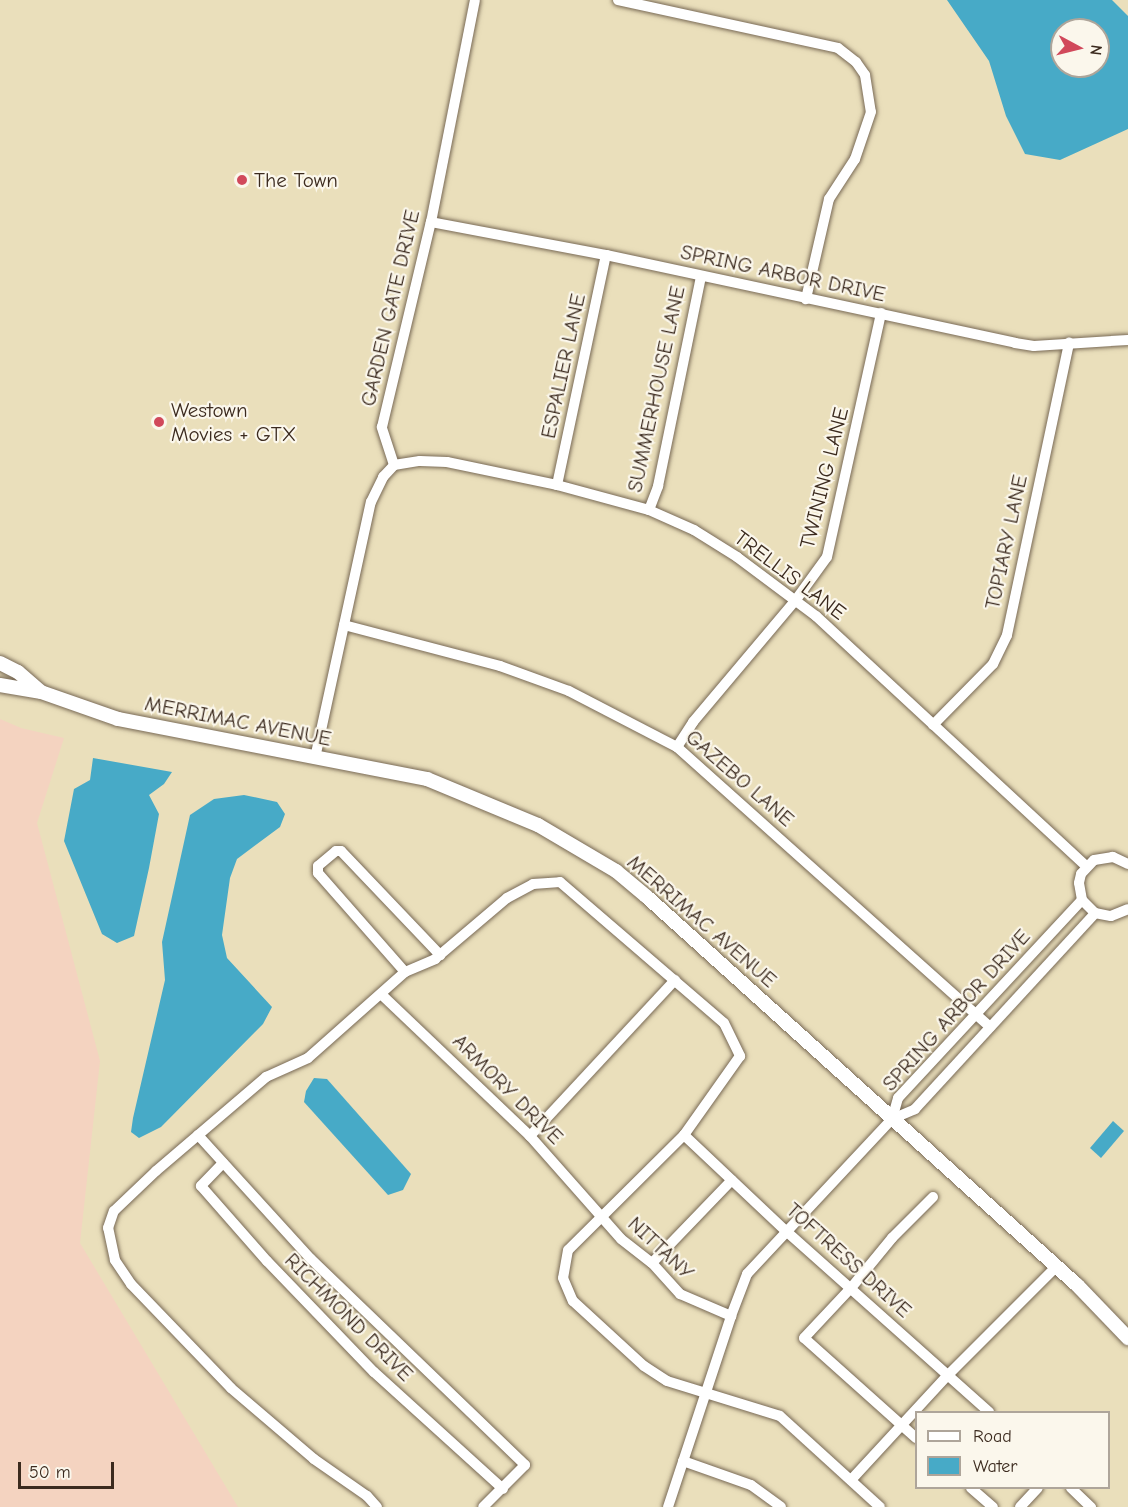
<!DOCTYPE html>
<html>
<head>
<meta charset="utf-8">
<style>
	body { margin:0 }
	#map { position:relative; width:1128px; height:1507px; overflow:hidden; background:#eadfbb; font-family:"Comic Neue",sans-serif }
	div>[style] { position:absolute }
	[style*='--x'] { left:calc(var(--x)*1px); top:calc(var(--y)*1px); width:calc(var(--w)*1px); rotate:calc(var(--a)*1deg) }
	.built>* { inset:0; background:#f4d3c0 }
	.water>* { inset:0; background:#47aac7 }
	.roads { filter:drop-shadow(0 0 2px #786955) drop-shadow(0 0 2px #786955) }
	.minor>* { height:10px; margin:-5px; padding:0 5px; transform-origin:5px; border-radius:5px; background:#fff }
	.tertiary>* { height:14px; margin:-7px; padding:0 7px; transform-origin:7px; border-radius:7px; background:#fff }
	.dots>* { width:16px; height:16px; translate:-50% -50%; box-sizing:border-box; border:3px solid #fbf7ec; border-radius:50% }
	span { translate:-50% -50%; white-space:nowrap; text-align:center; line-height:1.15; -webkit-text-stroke:4.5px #fbf7ec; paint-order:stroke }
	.poi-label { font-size:21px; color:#3b2a1e }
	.left { translate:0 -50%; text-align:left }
	.street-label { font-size:21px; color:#3b2a1e }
	.legend { position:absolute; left:915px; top:1411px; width:195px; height:78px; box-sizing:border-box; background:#fbf7ec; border:2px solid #aea59a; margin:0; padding:8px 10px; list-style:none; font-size:18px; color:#3b2a1e }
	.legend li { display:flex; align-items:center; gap:12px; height:30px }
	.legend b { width:30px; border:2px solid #aea59a }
	.north { position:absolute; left:1050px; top:18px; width:60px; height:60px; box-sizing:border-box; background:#fbf7ec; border:2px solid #aea59a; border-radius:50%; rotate:97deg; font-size:16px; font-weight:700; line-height:24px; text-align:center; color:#3b2a1e }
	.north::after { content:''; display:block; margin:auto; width:21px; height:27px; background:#d1495b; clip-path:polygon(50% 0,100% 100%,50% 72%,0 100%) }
	.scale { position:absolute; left:18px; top:1462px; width:96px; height:27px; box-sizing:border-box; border:3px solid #3b2a1e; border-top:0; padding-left:8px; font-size:18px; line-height:21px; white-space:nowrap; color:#3b2a1e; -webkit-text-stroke:4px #fbf7ec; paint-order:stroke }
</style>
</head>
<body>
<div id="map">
	<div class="built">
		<i style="clip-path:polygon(0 719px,21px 728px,64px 738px,37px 823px,100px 1061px,80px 1243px,238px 1507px,0 1507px)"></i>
	</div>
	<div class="water">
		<i style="clip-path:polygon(evenodd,947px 0,1112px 0,1128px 16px,1128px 129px,1060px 160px,1025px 154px,1006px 116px,989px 61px,947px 0,1062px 30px,1098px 30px,1098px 66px,1062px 66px,1062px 30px)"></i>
		<i style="clip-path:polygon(93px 758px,172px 772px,164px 784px,149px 795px,159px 814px,149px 868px,134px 936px,117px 943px,102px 934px,64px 841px,74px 789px,90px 780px)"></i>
		<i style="clip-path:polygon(244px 795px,277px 802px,285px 814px,280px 827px,237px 859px,230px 878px,222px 935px,227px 958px,272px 1007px,263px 1024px,161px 1127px,139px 1138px,131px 1132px,133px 1118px,165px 980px,162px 942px,190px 815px,214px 799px)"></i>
		<i style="clip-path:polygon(314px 1078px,327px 1079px,411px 1174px,403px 1190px,388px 1195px,304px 1102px,306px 1091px)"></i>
		<i style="clip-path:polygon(1113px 1121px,1124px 1131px,1101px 1158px,1090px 1148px)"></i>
	</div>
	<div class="roads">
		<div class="minor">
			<i style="--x:618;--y:0;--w:225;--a:12.3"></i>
			<i style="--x:838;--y:48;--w:23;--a:38"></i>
			<i style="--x:856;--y:62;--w:16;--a:55"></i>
			<i style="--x:865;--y:75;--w:37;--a:81"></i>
			<i style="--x:871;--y:112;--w:50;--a:108.8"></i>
			<i style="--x:855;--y:159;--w:48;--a:123"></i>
			<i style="--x:829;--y:199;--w:103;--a:103"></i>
			<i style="--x:431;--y:222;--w:178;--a:10.7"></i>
			<i style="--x:606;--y:255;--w:418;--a:12.1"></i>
			<i style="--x:1015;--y:343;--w:19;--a:9"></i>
			<i style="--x:1034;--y:346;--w:94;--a:-3.7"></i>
			<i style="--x:394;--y:465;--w:26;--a:-9"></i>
			<i style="--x:420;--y:461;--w:27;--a:2"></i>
			<i style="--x:447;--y:462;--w:112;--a:11.8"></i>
			<i style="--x:557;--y:485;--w:95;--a:15.2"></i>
			<i style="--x:649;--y:510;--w:49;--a:24"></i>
			<i style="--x:694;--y:530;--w:51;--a:32.1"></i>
			<i style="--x:737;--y:557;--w:99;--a:36.8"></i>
			<i style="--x:816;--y:616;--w:368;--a:42.8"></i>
			<i style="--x:394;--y:465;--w:40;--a:-108"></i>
			<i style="--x:382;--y:427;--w:211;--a:-76.6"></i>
			<i style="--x:431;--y:222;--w:226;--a:-78.8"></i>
			<i style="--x:557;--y:485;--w:235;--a:-78"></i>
			<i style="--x:649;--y:510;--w:26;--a:-69"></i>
			<i style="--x:658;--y:486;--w:214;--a:-78.4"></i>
			<i style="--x:344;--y:625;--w:161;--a:14.7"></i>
			<i style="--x:500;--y:666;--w:73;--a:19.9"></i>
			<i style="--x:569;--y:691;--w:122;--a:27.4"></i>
			<i style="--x:677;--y:747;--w:420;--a:41.8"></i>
			<i style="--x:933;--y:725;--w:86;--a:-45.5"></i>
			<i style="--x:993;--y:664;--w:32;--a:-64"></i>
			<i style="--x:1007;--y:635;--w:299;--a:-78"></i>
			<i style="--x:677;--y:747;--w:30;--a:-57"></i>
			<i style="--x:693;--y:722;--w:158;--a:-49.9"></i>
			<i style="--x:795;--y:601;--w:54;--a:-54"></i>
			<i style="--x:827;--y:557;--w:250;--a:-77.5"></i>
			<i style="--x:315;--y:758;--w:262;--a:-77.7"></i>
			<i style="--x:371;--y:502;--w:28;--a:-64"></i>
			<i style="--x:383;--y:477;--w:16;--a:-47"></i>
			<i style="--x:1128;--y:864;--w:17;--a:-155"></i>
			<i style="--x:1113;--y:857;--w:19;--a:171"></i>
			<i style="--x:1094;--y:860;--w:19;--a:133"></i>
			<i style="--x:1081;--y:874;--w:9;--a:103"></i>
			<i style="--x:1079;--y:883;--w:17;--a:80"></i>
			<i style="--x:1082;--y:900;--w:18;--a:45"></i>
			<i style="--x:1095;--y:913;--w:16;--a:11"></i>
			<i style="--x:1111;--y:916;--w:18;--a:-22"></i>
			<i style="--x:405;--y:972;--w:132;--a:-131.3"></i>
			<i style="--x:318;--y:873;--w:7;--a:-90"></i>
			<i style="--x:318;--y:866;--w:23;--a:-40"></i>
			<i style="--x:336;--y:851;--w:5;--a:0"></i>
			<i style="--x:341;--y:851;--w:144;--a:46.4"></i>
			<i style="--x:381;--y:994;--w:206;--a:43.6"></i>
			<i style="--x:530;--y:1136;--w:137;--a:48.5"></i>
			<i style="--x:621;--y:1239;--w:39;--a:38"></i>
			<i style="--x:652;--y:1263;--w:42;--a:47.9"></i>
			<i style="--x:680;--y:1294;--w:56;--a:23.3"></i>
			<i style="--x:892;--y:1119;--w:22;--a:-74"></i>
			<i style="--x:898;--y:1098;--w:270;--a:-47.1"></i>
			<i style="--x:198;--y:1135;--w:168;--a:47.7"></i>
			<i style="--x:311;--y:1259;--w:297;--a:43.9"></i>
			<i style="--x:525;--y:1465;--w:59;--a:135"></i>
			<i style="--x:684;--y:1135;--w:140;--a:43.3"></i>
			<i style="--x:786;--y:1231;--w:272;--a:41.7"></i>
			<i style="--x:530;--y:1136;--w:213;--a:-47.1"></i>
			<i style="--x:223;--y:1163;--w:32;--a:134"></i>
			<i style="--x:201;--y:1186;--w:100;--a:48.7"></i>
			<i style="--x:267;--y:1261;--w:154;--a:46.1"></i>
			<i style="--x:374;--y:1372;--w:174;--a:42.2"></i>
			<i style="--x:652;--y:1263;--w:115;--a:-46.1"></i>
			<i style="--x:916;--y:1438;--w:150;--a:-138.2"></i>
			<i style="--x:804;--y:1338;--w:69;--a:-46.8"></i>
			<i style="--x:851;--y:1288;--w:65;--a:-50.6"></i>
			<i style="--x:892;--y:1238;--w:58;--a:-45"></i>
			<i style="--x:683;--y:1461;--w:72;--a:19.4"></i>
			<i style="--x:751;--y:1485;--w:37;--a:36"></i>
			<i style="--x:851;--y:1480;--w:143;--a:-47.3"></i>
			<i style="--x:948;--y:1375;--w:153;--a:-45"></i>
			<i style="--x:971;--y:1488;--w:29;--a:41"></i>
			<i style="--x:1071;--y:1488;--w:28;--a:44"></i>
			<i style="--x:377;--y:1507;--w:15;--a:-132"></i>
			<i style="--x:367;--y:1496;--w:65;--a:-145.1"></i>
			<i style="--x:314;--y:1459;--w:109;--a:-139.5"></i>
			<i style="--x:231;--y:1388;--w:144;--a:-133.9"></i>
			<i style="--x:131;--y:1284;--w:29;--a:-124"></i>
			<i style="--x:115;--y:1260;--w:33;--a:-102"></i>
			<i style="--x:108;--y:1228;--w:18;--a:-71"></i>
			<i style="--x:114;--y:1211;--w:58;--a:-43.6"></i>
			<i style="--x:156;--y:1171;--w:145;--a:-40.5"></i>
			<i style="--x:266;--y:1077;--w:46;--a:-24.3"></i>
			<i style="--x:308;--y:1058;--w:130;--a:-41.6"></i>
			<i style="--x:405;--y:972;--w:33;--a:-23"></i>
			<i style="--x:435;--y:959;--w:94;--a:-40.3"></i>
			<i style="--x:507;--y:898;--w:30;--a:-28"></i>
			<i style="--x:533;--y:884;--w:27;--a:-4"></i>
			<i style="--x:560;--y:882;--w:216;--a:40.7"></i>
			<i style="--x:724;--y:1023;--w:37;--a:64"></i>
			<i style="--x:740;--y:1056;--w:97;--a:125.3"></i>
			<i style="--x:684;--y:1135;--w:163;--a:135.2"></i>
			<i style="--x:568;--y:1250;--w:28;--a:100"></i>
			<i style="--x:563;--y:1278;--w:25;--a:67"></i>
			<i style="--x:573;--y:1301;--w:96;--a:42.5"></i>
			<i style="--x:644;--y:1366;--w:27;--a:33"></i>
			<i style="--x:667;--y:1381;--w:118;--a:17.2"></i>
			<i style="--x:780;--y:1416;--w:135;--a:42.3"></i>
			<i style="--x:668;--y:1507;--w:201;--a:-71.7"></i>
			<i style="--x:731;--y:1316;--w:45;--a:-69.1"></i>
			<i style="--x:747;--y:1274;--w:212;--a:-46.9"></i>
			<i style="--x:892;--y:1119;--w:25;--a:-23"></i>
			<i style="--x:915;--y:1109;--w:266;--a:-47.4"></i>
			<i style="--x:1020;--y:1507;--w:26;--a:-47"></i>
		</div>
		<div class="tertiary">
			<i style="--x:0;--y:663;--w:20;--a:27"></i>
			<i style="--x:18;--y:672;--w:29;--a:41"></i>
			<i style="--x:0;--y:685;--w:42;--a:9.7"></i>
			<i style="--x:41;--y:692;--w:82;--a:19.3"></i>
			<i style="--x:118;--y:719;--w:315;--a:11"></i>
			<i style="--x:427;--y:779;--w:120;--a:22.5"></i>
			<i style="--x:538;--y:825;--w:91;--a:30.5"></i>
			<i style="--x:616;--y:871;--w:40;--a:40"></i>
			<i style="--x:647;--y:897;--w:579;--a:42.06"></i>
			<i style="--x:1077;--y:1285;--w:74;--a:46.1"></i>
		</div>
	</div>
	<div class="dots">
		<i style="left:242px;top:180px;background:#d1495b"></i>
		<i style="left:159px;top:422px;background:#d1495b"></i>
	</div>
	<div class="poi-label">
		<span class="left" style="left:254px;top:180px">The Town</span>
		<span class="left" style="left:171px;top:422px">Westown<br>Movies + GTX</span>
	</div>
	<div class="street-label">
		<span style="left:783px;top:273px;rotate:12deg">SPRING ARBOR DRIVE</span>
		<span style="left:390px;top:308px;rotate:-77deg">GARDEN GATE DRIVE</span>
		<span style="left:563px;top:366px;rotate:-78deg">ESPALIER LANE</span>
		<span style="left:656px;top:389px;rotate:-78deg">SUMMERHOUSE LANE</span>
		<span style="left:824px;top:478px;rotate:-76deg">TWINING LANE</span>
		<span style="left:1006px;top:542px;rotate:-78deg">TOPIARY LANE</span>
		<span style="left:790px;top:575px;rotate:37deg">TRELLIS LANE</span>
		<span style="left:238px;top:721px;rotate:11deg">MERRIMAC AVENUE</span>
		<span style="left:740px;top:778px;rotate:41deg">GAZEBO LANE</span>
		<span style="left:702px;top:921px;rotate:41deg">MERRIMAC AVENUE</span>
		<span style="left:956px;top:1010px;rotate:-48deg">SPRING ARBOR DRIVE</span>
		<span style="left:508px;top:1089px;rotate:45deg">ARMORY DRIVE</span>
		<span style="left:661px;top:1248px;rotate:43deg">NITTANY</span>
		<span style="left:849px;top:1260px;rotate:42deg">TOFTRESS DRIVE</span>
		<span style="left:349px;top:1317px;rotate:45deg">RICHMOND DRIVE</span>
	</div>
	<ul class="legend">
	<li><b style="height:8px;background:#fff"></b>Road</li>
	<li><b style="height:16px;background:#47aac7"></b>Water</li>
	</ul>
	<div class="north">N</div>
	<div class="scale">50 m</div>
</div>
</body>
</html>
